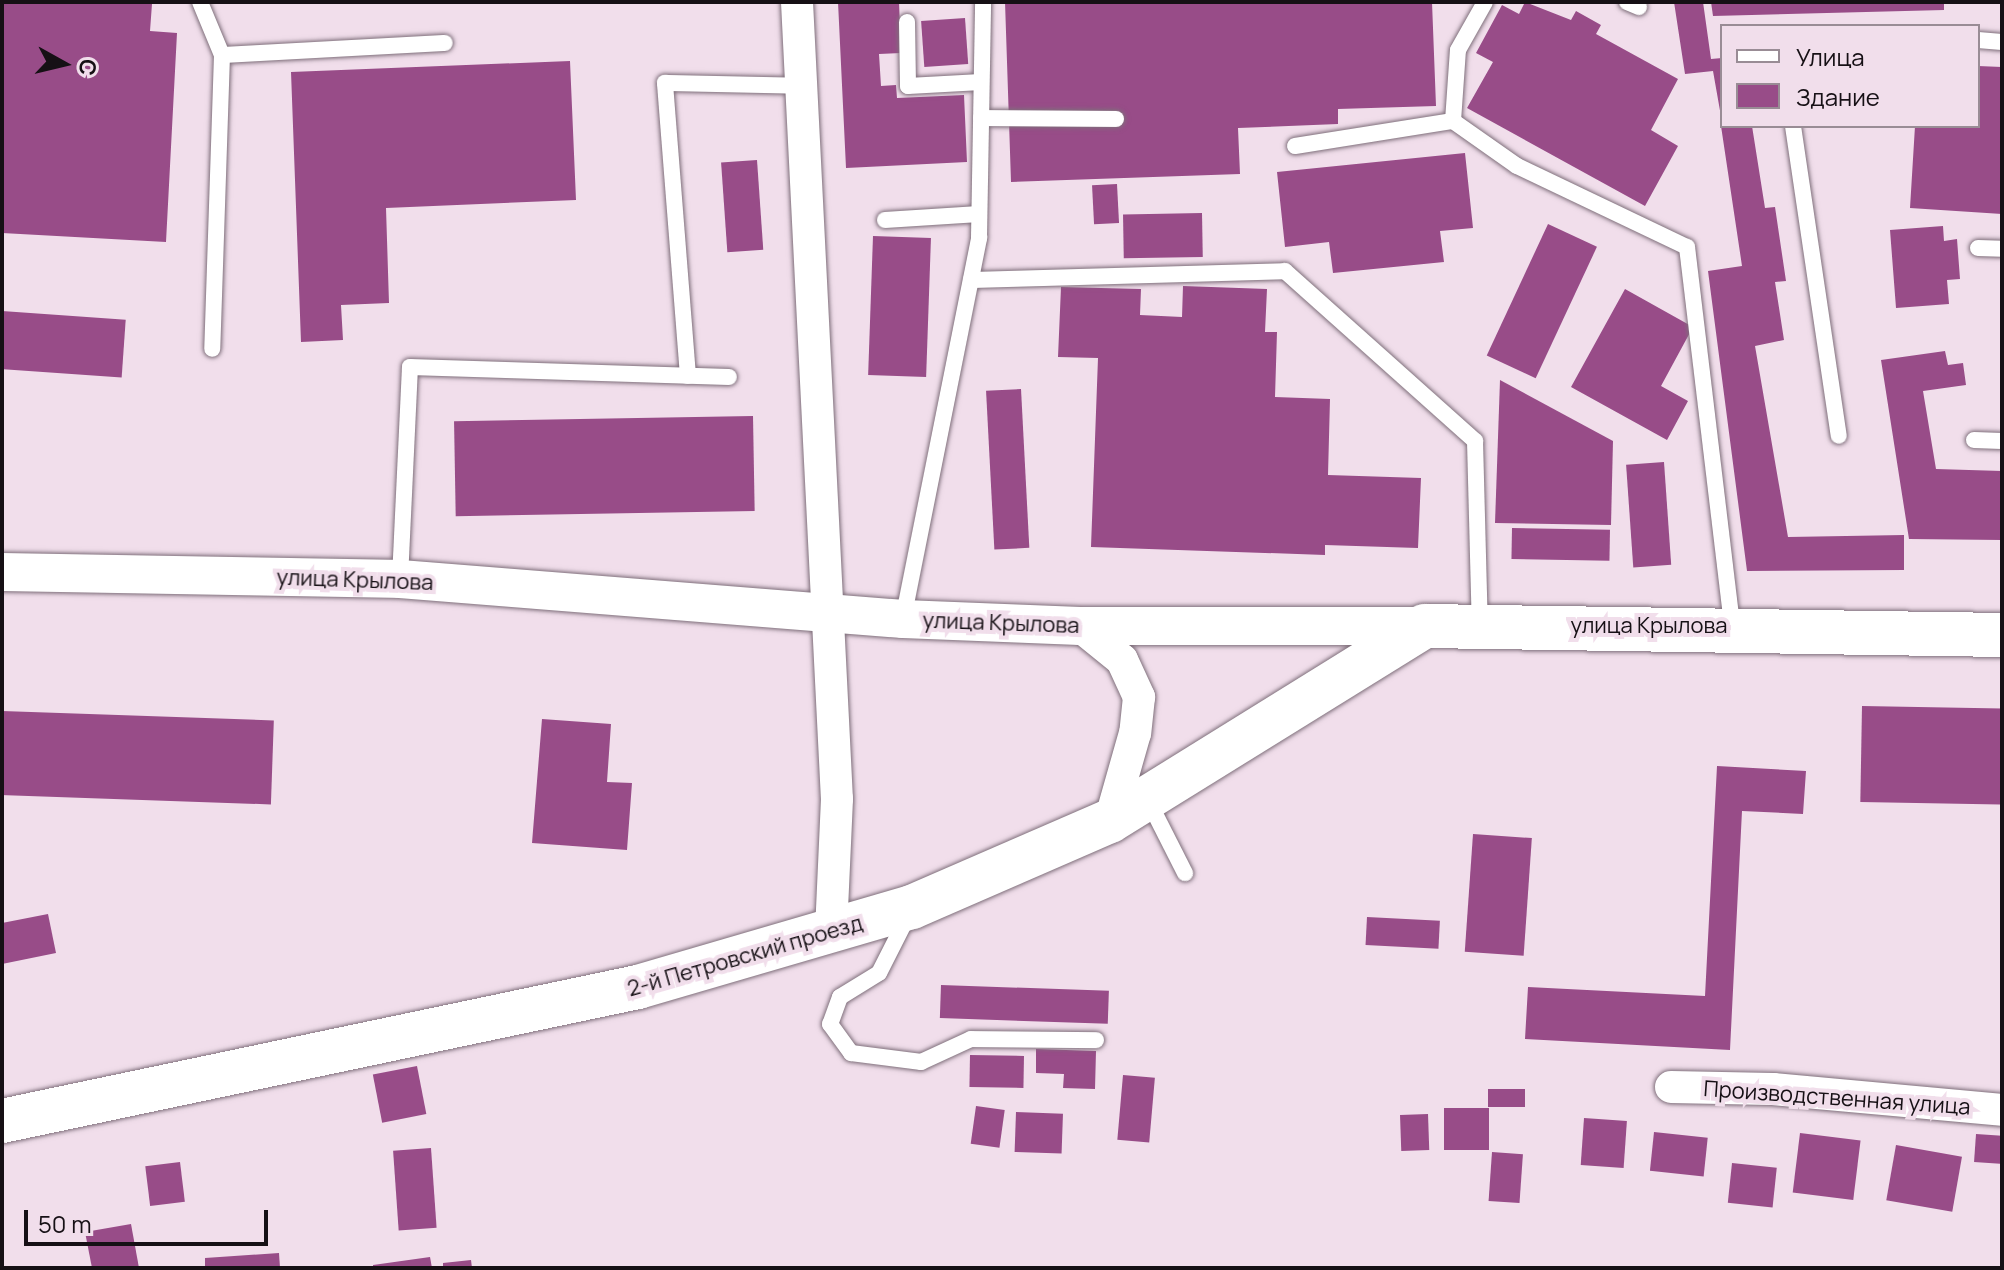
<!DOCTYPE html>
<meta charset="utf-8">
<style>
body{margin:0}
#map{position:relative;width:2004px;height:1270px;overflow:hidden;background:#f1deeb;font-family:Manrope,sans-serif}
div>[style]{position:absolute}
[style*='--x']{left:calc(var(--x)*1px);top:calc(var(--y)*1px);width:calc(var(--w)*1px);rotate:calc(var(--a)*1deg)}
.building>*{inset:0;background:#984c88;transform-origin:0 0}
.roads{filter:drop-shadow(0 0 2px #7f6f7b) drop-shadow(0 0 2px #7f6f7b)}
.service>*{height:16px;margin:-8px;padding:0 8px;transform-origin:8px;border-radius:8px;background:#fff}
.minor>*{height:32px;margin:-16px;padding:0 16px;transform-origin:16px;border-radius:16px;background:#fff}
.tertiary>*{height:38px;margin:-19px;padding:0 19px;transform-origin:19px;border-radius:19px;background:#fff}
.secondary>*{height:44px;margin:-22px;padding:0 22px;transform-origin:22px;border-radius:22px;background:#fff}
span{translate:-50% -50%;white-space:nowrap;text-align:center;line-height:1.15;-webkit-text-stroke:8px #f1deeb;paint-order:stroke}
.street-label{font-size:22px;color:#161015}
.frame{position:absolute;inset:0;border:4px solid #161015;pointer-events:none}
.legend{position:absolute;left:1720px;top:24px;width:260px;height:104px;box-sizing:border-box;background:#f1deeb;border:2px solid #998c95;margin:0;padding:10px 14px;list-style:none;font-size:24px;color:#161015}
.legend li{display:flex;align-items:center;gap:16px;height:40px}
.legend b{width:40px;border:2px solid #998c95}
.north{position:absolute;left:24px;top:24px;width:80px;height:80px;-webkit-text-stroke:6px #f1deeb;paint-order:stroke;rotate:98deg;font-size:22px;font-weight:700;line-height:32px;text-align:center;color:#161015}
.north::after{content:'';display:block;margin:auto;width:28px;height:36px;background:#161015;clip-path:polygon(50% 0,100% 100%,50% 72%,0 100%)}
.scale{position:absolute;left:24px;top:1210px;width:244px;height:36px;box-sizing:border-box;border:4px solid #161015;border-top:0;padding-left:10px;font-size:24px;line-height:28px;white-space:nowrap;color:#161015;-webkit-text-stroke:6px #f1deeb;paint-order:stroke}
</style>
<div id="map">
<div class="building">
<div style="clip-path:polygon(2px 2px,152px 4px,150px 31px,177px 33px,166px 242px,2px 233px)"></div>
<div style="clip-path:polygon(838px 2px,899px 2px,901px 53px,879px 54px,881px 86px,896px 85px,897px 98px,964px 95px,967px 162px,846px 168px)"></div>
<div style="clip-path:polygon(1005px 2px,1432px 2px,1436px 106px,1338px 109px,1338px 124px,1238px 128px,1240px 174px,1011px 182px)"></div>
<div style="clip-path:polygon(1525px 2px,1571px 20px,1576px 11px,1601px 25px,1596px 34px,1678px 79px,1651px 130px,1678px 146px,1645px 206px,1467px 108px,1493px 62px,1476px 53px,1502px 5px,1519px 14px)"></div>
<div style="clip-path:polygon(1674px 2px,1703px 2px,1711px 59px,1722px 58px,1722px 122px,1713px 71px,1685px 74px)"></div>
<div style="clip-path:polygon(1711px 2px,1944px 2px,1944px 10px,1713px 16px)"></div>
<div style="left:965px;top:18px;width:46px;height:44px;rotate:86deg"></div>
<div style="clip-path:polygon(570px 61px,576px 200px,386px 208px,389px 303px,341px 305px,343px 340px,301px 342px,291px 72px)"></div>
<div style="clip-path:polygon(1978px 66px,2002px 67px,2002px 214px,1910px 208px,1915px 126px,1978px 126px)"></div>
<div style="clip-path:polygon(1721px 126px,1752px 126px,1765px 208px,1775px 207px,1786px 281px,1775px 282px,1784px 340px,1755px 346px,1788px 537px,1904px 535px,1904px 570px,1747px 571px,1708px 271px,1742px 266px)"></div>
<div style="clip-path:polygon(1465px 153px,1473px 228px,1440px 231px,1444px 262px,1333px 273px,1329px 242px,1285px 247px,1277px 172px)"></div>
<div style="left:757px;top:160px;width:90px;height:36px;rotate:86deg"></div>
<div style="left:1117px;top:184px;width:39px;height:25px;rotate:87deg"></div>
<div style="left:1202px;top:213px;width:44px;height:79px;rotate:89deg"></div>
<div style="left:1548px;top:224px;width:54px;height:145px;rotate:25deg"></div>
<div style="clip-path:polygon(1943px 226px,1944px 241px,1957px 239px,1960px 279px,1947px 280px,1949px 304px,1896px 308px,1890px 230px)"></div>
<div style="left:873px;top:236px;width:58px;height:139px;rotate:2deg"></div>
<div style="clip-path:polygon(1183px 286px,1267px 289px,1265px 332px,1277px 332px,1275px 397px,1330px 399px,1328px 475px,1421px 478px,1418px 548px,1325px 545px,1325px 555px,1091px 547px,1098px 358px,1058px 357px,1061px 287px,1141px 289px,1140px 315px,1182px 317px)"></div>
<div style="clip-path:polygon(1625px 289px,1693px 327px,1661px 386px,1688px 401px,1667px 440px,1571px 387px)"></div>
<div style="left:2px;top:311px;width:124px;height:58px;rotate:4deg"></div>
<div style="clip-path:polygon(1945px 351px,1948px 365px,1963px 363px,1966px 385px,1923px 391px,1936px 469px,2002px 471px,2002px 540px,1909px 539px,1881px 360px)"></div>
<div style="clip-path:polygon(1500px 380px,1613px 441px,1611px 525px,1495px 523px)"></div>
<div style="left:1021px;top:389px;width:159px;height:35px;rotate:87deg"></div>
<div style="left:753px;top:416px;width:95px;height:299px;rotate:89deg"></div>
<div style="left:1664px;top:462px;width:103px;height:38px;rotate:86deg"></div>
<div style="left:1512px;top:528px;width:98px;height:31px;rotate:1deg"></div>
<div style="left:1862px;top:706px;width:140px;height:96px;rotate:1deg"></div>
<div style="left:2px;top:711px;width:272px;height:84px;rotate:2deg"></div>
<div style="clip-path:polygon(542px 719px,611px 724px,607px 782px,632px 783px,627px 850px,532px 843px)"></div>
<div style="clip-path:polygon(1717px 766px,1806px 771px,1803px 814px,1742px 811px,1730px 1050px,1525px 1039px,1528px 987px,1705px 996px)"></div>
<div style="left:1473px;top:834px;width:59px;height:118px;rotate:4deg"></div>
<div style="clip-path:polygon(48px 914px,56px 953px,2px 964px,2px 923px)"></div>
<div style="left:1367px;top:917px;width:73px;height:28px;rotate:3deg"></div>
<div style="left:941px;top:985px;width:168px;height:33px;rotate:2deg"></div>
<div style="clip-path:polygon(1036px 1049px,1096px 1051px,1095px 1089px,1063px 1088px,1064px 1074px,1036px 1073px)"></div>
<div style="left:970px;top:1055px;width:54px;height:32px;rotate:1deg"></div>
<div style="left:417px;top:1066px;width:49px;height:45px;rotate:79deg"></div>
<div style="left:1123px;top:1075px;width:32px;height:65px;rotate:5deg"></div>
<div style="left:1488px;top:1089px;width:37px;height:18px"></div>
<div style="left:976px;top:1106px;width:29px;height:38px;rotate:8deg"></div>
<div style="left:1444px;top:1108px;width:45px;height:42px"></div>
<div style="left:1016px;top:1112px;width:47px;height:40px;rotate:2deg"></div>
<div style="left:1428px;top:1114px;width:36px;height:28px;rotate:88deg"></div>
<div style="left:1584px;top:1118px;width:43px;height:47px;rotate:4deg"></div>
<div style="left:1654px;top:1132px;width:54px;height:39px;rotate:6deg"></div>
<div style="left:1800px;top:1133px;width:61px;height:60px;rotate:7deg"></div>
<div style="left:1976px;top:1134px;width:26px;height:28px;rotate:4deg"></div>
<div style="left:1896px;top:1145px;width:67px;height:56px;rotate:10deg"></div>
<div style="left:431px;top:1148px;width:80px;height:38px;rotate:86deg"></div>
<div style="left:1492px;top:1152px;width:31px;height:49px;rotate:4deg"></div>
<div style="left:180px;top:1162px;width:40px;height:35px;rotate:83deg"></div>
<div style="left:1732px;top:1163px;width:45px;height:40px;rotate:6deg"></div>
<div style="clip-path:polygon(131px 1224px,139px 1268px,92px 1268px,85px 1232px)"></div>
<div style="clip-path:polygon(279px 1253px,280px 1268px,205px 1268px,205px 1258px)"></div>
<div style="clip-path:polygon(430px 1257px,432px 1268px,373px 1268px,373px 1265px)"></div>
<div style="clip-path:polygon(471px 1260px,472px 1268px,443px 1268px,443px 1263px)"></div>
</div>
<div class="roads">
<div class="service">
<div style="--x:200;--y:2;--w:57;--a:67.5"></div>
<div style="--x:222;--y:55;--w:294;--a:91.9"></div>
<div style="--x:1627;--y:2;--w:13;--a:23"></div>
<div style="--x:907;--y:22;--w:64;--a:89.1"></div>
<div style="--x:908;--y:86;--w:73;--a:-3.1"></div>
<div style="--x:1978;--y:40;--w:24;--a:5"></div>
<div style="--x:222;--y:55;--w:223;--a:-3.1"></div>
<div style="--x:981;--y:118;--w:135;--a:0.4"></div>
<div style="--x:1453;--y:121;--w:71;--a:-86"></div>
<div style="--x:1458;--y:50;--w:55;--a:-60.6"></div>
<div style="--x:1793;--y:126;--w:313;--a:81.6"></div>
<div style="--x:1295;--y:146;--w:160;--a:-9"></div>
<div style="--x:1453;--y:121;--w:78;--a:35.1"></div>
<div style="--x:1517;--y:166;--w:188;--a:25.5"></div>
<div style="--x:1687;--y:247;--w:383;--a:83.2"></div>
<div style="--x:885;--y:220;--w:94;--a:-3.7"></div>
<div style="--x:1978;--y:248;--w:24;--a:2"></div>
<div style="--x:971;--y:280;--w:314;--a:-1.6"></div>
<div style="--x:1285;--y:271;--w:255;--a:41.8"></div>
<div style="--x:1475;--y:441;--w:185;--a:88.5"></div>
<div style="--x:688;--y:376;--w:294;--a:-94.5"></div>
<div style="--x:665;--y:83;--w:138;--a:1.2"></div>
<div style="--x:1974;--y:440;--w:28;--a:2"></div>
<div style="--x:400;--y:579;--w:212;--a:-87.3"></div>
<div style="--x:410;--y:367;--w:319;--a:1.8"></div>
<div style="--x:903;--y:619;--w:389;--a:-78.7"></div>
<div style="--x:979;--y:238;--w:236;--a:-89"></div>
<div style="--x:1148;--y:800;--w:82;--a:63.1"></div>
<div style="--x:910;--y:912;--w:68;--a:116.9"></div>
<div style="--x:879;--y:973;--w:46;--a:148.4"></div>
<div style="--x:840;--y:997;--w:29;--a:110"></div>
<div style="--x:830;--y:1024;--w:36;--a:54"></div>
<div style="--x:851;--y:1053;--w:71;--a:7.3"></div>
<div style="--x:921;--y:1062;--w:55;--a:-24.7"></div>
<div style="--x:971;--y:1039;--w:125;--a:0.5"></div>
</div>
<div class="minor">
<div style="--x:797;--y:2;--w:798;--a:87.13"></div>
<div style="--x:837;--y:799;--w:134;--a:92.6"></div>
<div style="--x:1080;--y:626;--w:54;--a:39"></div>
<div style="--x:1122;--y:660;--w:41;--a:65.3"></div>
<div style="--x:1139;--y:697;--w:36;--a:96"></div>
<div style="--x:1135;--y:733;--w:91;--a:105.9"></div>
<div style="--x:1671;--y:1087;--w:102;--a:1.1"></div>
<div style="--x:1773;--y:1089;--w:230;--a:5.2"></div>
</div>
<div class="tertiary">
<div style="--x:2;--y:572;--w:398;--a:1"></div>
<div style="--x:400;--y:579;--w:505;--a:4.55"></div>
<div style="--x:903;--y:619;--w:177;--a:2.3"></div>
<div style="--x:1080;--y:626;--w:345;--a:0"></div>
</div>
<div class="secondary">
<div style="--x:2;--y:1121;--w:650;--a:-11.9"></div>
<div style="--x:638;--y:987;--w:285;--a:-16.3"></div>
<div style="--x:912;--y:907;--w:216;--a:-23.5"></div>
<div style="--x:1110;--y:821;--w:370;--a:-31.8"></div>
<div style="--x:1425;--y:626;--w:577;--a:0.89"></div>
</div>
</div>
<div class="street-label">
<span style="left:355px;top:580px;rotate:2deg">улица Крылова</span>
<span style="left:1001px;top:623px;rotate:2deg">улица Крылова</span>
<span style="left:1649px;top:626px">улица Крылова</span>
<span style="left:745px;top:956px;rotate:-16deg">2-й Петровский проезд</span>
<span style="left:1837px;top:1098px;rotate:4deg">Производственная улица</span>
</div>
<div class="frame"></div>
<ul class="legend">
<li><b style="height:10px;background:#fff"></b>Улица</li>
<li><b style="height:22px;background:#984c88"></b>Здание</li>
</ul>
<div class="north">С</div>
<div class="scale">50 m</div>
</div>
